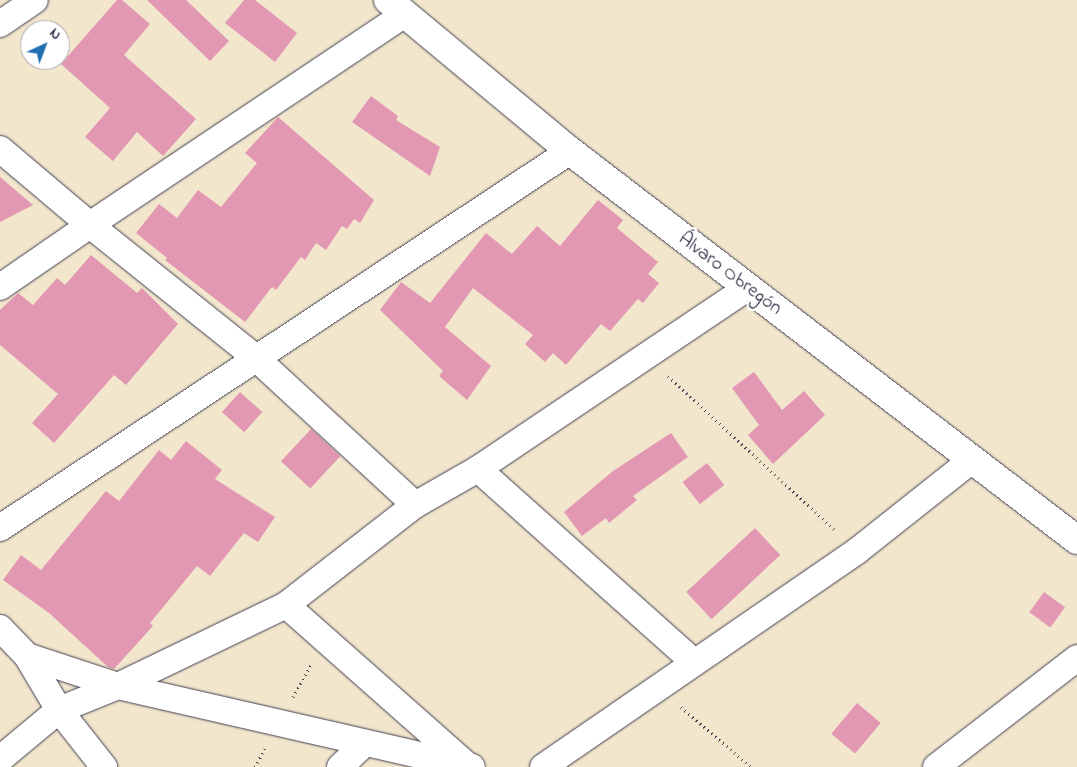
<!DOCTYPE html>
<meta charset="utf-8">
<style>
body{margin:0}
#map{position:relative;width:1077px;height:767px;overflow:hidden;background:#f2e6cd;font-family:"Indie Flower",sans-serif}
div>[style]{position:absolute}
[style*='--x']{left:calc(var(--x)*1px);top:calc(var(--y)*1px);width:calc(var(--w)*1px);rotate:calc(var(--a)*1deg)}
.building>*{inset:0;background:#e298b2;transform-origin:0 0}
.path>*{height:3px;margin-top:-1.5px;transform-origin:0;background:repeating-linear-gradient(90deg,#413f51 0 1px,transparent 0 5px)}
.roads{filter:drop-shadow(0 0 1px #413f51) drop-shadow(0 0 1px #413f51)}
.minor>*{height:26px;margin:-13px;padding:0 13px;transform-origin:13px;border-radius:13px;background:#fff}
.tertiary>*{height:28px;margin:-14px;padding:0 14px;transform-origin:14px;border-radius:14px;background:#fff}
span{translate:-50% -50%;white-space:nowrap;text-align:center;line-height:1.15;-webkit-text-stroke:5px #fff;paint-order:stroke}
.street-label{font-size:20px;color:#22223b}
.north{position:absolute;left:20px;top:20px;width:50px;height:50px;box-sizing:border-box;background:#fff;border:1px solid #a7a7b1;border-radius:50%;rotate:43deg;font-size:14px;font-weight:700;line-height:20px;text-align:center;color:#22223b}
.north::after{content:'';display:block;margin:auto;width:18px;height:22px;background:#1f6fb2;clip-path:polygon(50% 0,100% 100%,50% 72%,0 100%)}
</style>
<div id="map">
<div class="building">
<div style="clip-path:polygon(117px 0,122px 0,150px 24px,124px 55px,196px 119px,163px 156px,137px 132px,113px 161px,85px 137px,110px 108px,61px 64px)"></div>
<div style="clip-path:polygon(147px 0,186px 0,229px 41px,210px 61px)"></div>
<div style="clip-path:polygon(244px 0,255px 0,297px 33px,275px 62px,225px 23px)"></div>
<div style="clip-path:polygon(371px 96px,398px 116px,396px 120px,440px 147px,430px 176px,352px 122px)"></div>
<div style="clip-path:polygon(278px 117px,374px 200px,360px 223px,354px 219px,347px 229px,342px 226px,326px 250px,316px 243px,305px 260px,301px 257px,276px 290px,272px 287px,245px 322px,165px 260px,167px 258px,136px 233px,159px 204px,177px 218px,198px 190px,221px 207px,257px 163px,245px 153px)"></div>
<div style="clip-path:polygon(0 177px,33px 205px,0 222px)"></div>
<div style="clip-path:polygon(598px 200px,623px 220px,617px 228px,658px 262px,648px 274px,659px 283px,643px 303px,638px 299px,610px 331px,601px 324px,566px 365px,553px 353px,545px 362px,525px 344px,533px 335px,473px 288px,445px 327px,491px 366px,467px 400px,439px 376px,443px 371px,380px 310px,401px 282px,430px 303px,486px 233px,512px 254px,537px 226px,560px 246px)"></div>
<div style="clip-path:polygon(91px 255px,137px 293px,142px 288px,178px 324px,126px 385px,114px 375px,54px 443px,32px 423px,58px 394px,0 345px,0 310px,18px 293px,33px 305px,57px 278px,65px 285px)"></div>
<div style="clip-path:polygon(754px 372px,782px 410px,804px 391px,825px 415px,773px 464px,748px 435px,759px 425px,732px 388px)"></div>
<div style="left:240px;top:392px;width:30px;height:27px;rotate:42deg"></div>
<div style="left:311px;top:429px;width:40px;height:44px;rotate:43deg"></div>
<div style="clip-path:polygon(671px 433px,688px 457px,633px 496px,637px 500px,609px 523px,606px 518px,582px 536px,564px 512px,613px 471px)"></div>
<div style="clip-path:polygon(186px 441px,222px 470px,215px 479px,275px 517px,258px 542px,244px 533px,210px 576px,197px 566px,150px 623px,153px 626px,114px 669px,108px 667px,49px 613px,3px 580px,21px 555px,41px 570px,106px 491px,119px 501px,159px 450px,171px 460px)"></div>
<div style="left:707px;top:463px;width:28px;height:31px;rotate:52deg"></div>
<div style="left:755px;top:528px;width:37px;height:94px;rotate:47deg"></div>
<div style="left:1044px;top:592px;width:26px;height:25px;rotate:36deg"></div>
<div style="left:857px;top:703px;width:31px;height:40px;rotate:40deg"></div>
</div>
<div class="path">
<div style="--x:668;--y:376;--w:229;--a:42.7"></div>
<div style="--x:293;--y:697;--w:37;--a:-61"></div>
<div style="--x:681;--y:707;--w:92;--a:40.6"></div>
<div style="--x:255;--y:767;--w:21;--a:-62"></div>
</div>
<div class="roads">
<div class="minor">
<div style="--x:405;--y:14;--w:379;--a:146.2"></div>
<div style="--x:90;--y:225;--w:214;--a:38.7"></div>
<div style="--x:257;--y:359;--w:215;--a:42.7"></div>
<div style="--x:0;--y:24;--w:42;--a:-34.4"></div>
<div style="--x:0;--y:149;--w:118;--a:40.2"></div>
<div style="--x:90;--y:225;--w:109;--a:145.4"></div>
<div style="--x:478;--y:469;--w:290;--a:41.8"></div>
<div style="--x:0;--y:528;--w:683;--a:-33.48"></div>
<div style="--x:286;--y:605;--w:242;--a:41.5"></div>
<div style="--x:0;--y:628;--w:39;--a:46"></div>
<div style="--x:27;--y:656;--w:63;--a:59.3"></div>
<div style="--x:59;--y:710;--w:73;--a:51.7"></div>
<div style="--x:27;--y:656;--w:96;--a:18.2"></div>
<div style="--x:118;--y:686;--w:363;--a:12.9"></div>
<div style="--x:0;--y:759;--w:77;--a:-39.7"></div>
<div style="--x:59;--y:710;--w:64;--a:-22.1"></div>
<div style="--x:118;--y:686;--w:187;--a:-25.7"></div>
<div style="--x:286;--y:605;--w:163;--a:-37.8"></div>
<div style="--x:415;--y:505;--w:73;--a:-29.7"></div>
<div style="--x:478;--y:469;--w:324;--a:-33.9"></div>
<div style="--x:340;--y:767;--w:33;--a:-44"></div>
<div style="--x:543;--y:767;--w:381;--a:-34.5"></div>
<div style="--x:857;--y:551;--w:148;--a:-38.4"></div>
<div style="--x:936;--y:767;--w:178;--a:-37.7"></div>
</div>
<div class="tertiary">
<div style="--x:388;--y:0;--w:236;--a:39.7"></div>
<div style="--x:570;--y:151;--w:639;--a:37.5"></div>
</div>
</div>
<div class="street-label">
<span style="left:730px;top:274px;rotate:37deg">Álvaro Obregón</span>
</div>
<div class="north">N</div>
</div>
